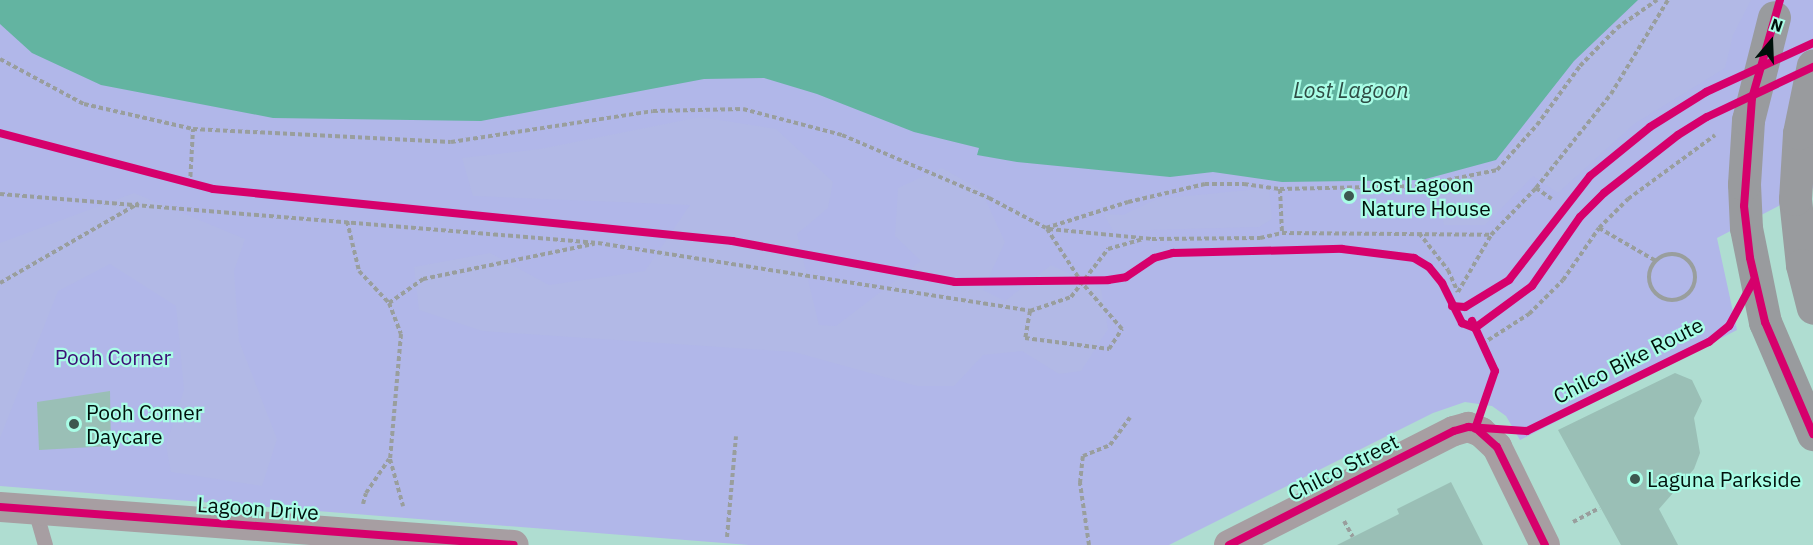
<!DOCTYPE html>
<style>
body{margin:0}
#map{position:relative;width:1813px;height:545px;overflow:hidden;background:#afddd1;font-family:"IBM Plex Sans",sans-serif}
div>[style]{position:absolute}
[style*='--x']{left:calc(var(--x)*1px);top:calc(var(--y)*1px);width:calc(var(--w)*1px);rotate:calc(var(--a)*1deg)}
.green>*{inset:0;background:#b1b7e9}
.forest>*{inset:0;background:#b2b9e6}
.water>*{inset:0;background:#63b4a1}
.building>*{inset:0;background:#9abfb6}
.path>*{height:4px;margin-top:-2px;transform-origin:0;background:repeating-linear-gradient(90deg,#999e9d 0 4.5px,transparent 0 7.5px)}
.path>.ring{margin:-2px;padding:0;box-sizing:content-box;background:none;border:4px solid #999e9d;border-radius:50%}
.service>*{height:15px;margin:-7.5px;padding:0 7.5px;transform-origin:7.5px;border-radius:7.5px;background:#a79ea2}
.minor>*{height:30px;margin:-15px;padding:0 15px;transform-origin:15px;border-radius:15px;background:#a79ea2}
.trunk>*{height:33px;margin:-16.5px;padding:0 16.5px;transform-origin:16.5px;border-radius:16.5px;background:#999b9e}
.trunk-bridge>*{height:33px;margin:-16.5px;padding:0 16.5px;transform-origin:16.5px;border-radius:16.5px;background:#999b9e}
.cycleway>*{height:8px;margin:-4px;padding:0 4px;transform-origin:4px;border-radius:4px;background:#d6006c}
.dots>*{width:16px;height:16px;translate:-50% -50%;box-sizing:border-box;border:3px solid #a9fde6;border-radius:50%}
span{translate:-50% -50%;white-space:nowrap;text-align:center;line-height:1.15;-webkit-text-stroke:4.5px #a9fde6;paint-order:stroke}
.poi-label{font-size:21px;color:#00110b}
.left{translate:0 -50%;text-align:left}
.park-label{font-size:21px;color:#3b0f75}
.street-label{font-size:21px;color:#00110b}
.water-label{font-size:22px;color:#2f4d45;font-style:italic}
.north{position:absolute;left:1741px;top:12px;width:60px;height:60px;-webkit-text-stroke:4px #a9fde6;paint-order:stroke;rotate:19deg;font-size:16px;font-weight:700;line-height:24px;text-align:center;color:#00110b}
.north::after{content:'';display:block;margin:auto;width:21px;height:27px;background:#00110b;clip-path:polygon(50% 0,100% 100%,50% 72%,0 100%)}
</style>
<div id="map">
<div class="green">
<div style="clip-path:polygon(0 0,1813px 0,1813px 188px,1717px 238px,1737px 330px,1520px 440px,1506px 416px,1492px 406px,1465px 402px,1433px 413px,1169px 545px,749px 545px,0 486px)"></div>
</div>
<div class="forest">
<div style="clip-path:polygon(1638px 0,1751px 0,1733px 35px,1725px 68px,1634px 124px,1558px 193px,1533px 176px,1485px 225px,1444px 225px,1436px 192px,1499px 162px)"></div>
<div style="clip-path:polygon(700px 117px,776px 129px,833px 182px,828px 208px,797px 234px,819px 325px,836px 326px,921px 261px,895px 236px,898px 188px,942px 168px,981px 190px,1005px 242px,983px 290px,1005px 301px,1051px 265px,1101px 289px,1108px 329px,1081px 371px,1059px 374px,1022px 351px,983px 355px,954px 386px,917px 386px,794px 352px,482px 331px,419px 310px,414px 267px,490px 253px,549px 285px,645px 271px,690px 205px,473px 196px,462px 158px,540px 149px)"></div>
<div style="clip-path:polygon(1269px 188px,1272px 219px,1259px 227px,1113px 231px,1104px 214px,1123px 215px,1157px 199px)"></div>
<div style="clip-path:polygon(134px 193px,245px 239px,234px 271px,239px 341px,277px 439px,262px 486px,171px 472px,166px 445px,184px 390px,176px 306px,110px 264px,58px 291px,0 438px,0 243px)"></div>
</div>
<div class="water">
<div style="clip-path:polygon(0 0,1638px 0,1574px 61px,1496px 160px,1422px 180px,1282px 182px,1213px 172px,1170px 177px,1017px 162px,977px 155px,979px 148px,914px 132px,817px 94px,764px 78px,704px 79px,481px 121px,273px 118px,101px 85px,32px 53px,0 24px)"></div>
</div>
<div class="building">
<div style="clip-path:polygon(1675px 373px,1692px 380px,1702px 401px,1694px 418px,1700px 453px,1694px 469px,1659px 509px,1678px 545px,1621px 545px,1558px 430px)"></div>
<div style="clip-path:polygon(110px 391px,111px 446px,39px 450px,37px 402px)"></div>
<div style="clip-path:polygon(1451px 482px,1483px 545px,1337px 545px,1399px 514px,1397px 509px)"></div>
</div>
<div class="path">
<div style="--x:0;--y:59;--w:95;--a:28.2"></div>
<div style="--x:84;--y:104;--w:112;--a:12.9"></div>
<div style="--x:193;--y:129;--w:258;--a:2.9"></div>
<div style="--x:451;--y:142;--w:204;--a:-8.7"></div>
<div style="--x:653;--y:111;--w:90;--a:-1.3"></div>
<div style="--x:743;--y:109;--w:102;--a:14.7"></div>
<div style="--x:842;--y:135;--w:160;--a:23.2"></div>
<div style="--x:989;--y:198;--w:64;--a:27.8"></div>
<div style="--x:1046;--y:228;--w:86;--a:-17.6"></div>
<div style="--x:1128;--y:202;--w:79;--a:-13.2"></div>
<div style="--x:1205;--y:184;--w:39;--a:0"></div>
<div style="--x:1244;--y:184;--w:36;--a:8"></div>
<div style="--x:1280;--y:189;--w:138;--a:-1.2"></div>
<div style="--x:1418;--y:186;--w:81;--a:-11.4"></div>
<div style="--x:1497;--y:170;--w:60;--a:-48.4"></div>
<div style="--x:1537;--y:125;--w:73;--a:-53.9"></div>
<div style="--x:1580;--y:66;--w:53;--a:-45.8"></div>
<div style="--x:1617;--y:28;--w:49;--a:-35"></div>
<div style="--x:190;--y:184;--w:55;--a:-86.9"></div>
<div style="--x:1536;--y:188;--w:19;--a:35"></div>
<div style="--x:1280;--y:189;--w:44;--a:87.4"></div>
<div style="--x:0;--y:194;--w:600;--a:4.68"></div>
<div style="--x:598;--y:243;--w:437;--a:8.9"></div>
<div style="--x:1030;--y:311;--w:43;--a:-18.9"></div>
<div style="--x:1071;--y:297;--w:61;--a:-52.4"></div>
<div style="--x:1108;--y:249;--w:36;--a:-16"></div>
<div style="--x:347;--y:221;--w:51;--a:76.5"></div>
<div style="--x:359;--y:271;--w:44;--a:46.8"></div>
<div style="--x:389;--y:303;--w:33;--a:69"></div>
<div style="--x:401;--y:334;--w:125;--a:95"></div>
<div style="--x:390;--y:459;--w:49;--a:74.5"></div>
<div style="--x:1599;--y:228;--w:66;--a:30.1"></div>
<div style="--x:1049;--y:229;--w:103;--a:5.5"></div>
<div style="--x:1152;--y:239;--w:108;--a:-0.5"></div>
<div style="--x:1260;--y:238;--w:23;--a:-13"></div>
<div style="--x:1282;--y:233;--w:209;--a:0.5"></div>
<div style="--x:1419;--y:233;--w:47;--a:51.9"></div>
<div style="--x:1448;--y:270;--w:24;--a:66"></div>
<div class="ring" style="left:1649px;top:254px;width:42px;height:42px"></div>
<div style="--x:0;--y:283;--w:160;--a:-29.9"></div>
<div style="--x:1458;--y:292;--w:66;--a:-59.9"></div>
<div style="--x:1491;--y:235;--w:65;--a:-46.2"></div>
<div style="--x:1536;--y:188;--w:120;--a:-51.4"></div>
<div style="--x:1611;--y:94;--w:110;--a:-58.8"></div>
<div style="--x:389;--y:303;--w:42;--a:-35.2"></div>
<div style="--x:423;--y:279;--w:175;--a:-11.6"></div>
<div style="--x:1030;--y:311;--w:27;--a:100"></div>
<div style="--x:1025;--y:338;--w:85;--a:7.5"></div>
<div style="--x:1109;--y:349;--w:24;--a:-57"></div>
<div style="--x:1122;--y:329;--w:61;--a:-131"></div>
<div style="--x:1082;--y:283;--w:64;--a:-122.9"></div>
<div style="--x:1484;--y:399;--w:30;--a:-69"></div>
<div style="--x:1495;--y:371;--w:30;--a:-116"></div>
<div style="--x:1482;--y:344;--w:56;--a:-32.6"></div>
<div style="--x:1529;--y:314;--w:48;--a:-45"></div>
<div style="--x:1563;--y:280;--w:63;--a:-55.3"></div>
<div style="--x:1599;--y:228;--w:41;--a:-45"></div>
<div style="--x:1628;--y:199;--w:108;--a:-36.3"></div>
<div style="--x:363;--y:504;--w:11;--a:-75"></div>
<div style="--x:366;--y:493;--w:41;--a:-55.9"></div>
<div style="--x:1344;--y:521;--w:18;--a:61"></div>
<div style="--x:1573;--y:522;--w:30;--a:-28"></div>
<div style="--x:727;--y:537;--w:101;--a:-84.9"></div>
<div style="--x:1089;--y:545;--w:63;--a:-98.3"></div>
<div style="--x:1080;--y:483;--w:27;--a:-84"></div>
<div style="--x:1083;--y:456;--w:29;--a:-22"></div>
<div style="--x:1110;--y:445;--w:34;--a:-54"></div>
</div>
<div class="service">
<div style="--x:35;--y:510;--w:36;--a:74"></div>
</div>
<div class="minor">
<div style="--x:0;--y:507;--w:515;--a:4.23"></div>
<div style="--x:1229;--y:545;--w:252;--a:-26.9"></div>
<div style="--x:1454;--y:431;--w:15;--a:-16"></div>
<div style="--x:1468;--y:427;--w:14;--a:21"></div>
<div style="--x:1481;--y:432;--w:22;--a:43"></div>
<div style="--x:1497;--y:447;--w:109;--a:63.9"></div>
</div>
<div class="trunk">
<div style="--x:1795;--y:199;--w:66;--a:83.9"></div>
<div style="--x:1802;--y:265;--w:44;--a:75.7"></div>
<div style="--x:1746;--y:228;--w:96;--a:78.6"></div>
<div style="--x:1765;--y:322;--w:122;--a:66.8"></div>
</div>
<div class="trunk-bridge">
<div style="--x:1795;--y:199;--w:66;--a:-86.5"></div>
<div style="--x:1799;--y:133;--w:69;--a:-78.4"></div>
<div style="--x:1746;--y:228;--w:44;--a:-92.6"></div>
<div style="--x:1744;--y:184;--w:64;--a:-86.4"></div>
<div style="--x:1748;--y:120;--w:106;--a:-75.8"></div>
</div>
<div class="cycleway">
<div style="--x:1780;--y:0;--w:102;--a:105.9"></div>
<div style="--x:1752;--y:98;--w:108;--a:94.2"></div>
<div style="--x:1744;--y:206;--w:52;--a:83.4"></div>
<div style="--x:1750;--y:258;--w:66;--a:76.8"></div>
<div style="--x:1765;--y:322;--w:122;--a:66.8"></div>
<div style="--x:0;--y:133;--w:220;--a:14.7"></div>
<div style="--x:213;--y:189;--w:522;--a:5.72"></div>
<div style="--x:732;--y:241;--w:227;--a:10.4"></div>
<div style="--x:955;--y:282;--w:153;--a:-0.7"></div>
<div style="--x:1108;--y:280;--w:18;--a:-9"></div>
<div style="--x:1126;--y:277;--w:34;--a:-34"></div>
<div style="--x:1154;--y:258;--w:20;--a:-15"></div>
<div style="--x:1173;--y:253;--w:169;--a:-1.4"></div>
<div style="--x:1342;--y:249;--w:73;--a:7.1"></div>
<div style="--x:1414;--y:258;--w:17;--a:31"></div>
<div style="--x:1429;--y:267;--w:21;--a:51"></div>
<div style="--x:1442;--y:283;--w:45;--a:63.4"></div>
<div style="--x:1462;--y:323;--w:14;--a:21"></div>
<div style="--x:1475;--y:328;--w:71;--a:-36.4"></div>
<div style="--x:1532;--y:286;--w:84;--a:-55.2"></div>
<div style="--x:1580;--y:217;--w:34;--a:-45"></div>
<div style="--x:1604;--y:193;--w:94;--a:-38.1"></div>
<div style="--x:1678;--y:135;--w:34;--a:-32"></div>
<div style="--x:1707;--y:117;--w:117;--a:-25.3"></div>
<div style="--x:1452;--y:306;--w:13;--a:4"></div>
<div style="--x:1465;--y:307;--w:52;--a:-31.5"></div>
<div style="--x:1509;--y:280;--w:132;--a:-52.1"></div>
<div style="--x:1590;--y:176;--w:77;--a:-39.2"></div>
<div style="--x:1650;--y:127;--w:66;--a:-32"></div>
<div style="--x:1706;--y:92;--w:118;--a:-24.6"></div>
<div style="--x:1472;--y:321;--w:55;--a:65.3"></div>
<div style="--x:1495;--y:371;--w:61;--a:109"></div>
<div style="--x:1478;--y:430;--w:25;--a:42"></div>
<div style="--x:1497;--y:447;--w:109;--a:63.9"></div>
<div style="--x:0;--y:507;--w:515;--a:4.23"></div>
<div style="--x:1229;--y:545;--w:252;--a:-26.9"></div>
<div style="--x:1454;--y:431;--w:15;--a:-16"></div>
<div style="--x:1468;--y:427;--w:59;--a:3.9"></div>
<div style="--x:1527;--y:431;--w:203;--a:-26.1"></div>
<div style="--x:1709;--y:342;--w:26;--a:-39"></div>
<div style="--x:1729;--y:326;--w:52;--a:-61.5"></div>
</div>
<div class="dots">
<div style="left:1349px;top:196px;background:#3d5850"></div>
<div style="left:74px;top:424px;background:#3d5850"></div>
<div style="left:1635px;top:479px;background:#3d5850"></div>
</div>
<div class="poi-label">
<span class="left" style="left:1361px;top:196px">Lost Lagoon<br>Nature House</span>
<span class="left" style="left:86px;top:424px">Pooh Corner<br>Daycare</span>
<span class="left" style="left:1647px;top:479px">Laguna Parkside</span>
</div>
<div class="park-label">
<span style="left:113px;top:357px">Pooh Corner</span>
</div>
<div class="street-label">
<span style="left:1628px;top:360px;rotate:-27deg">Chilco Bike Route</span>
<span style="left:1343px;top:467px;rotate:-27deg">Chilco Street</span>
<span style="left:258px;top:508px;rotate:4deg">Lagoon Drive</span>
</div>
<div class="water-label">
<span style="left:1351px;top:90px">Lost Lagoon</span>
</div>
<div class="north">N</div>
</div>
